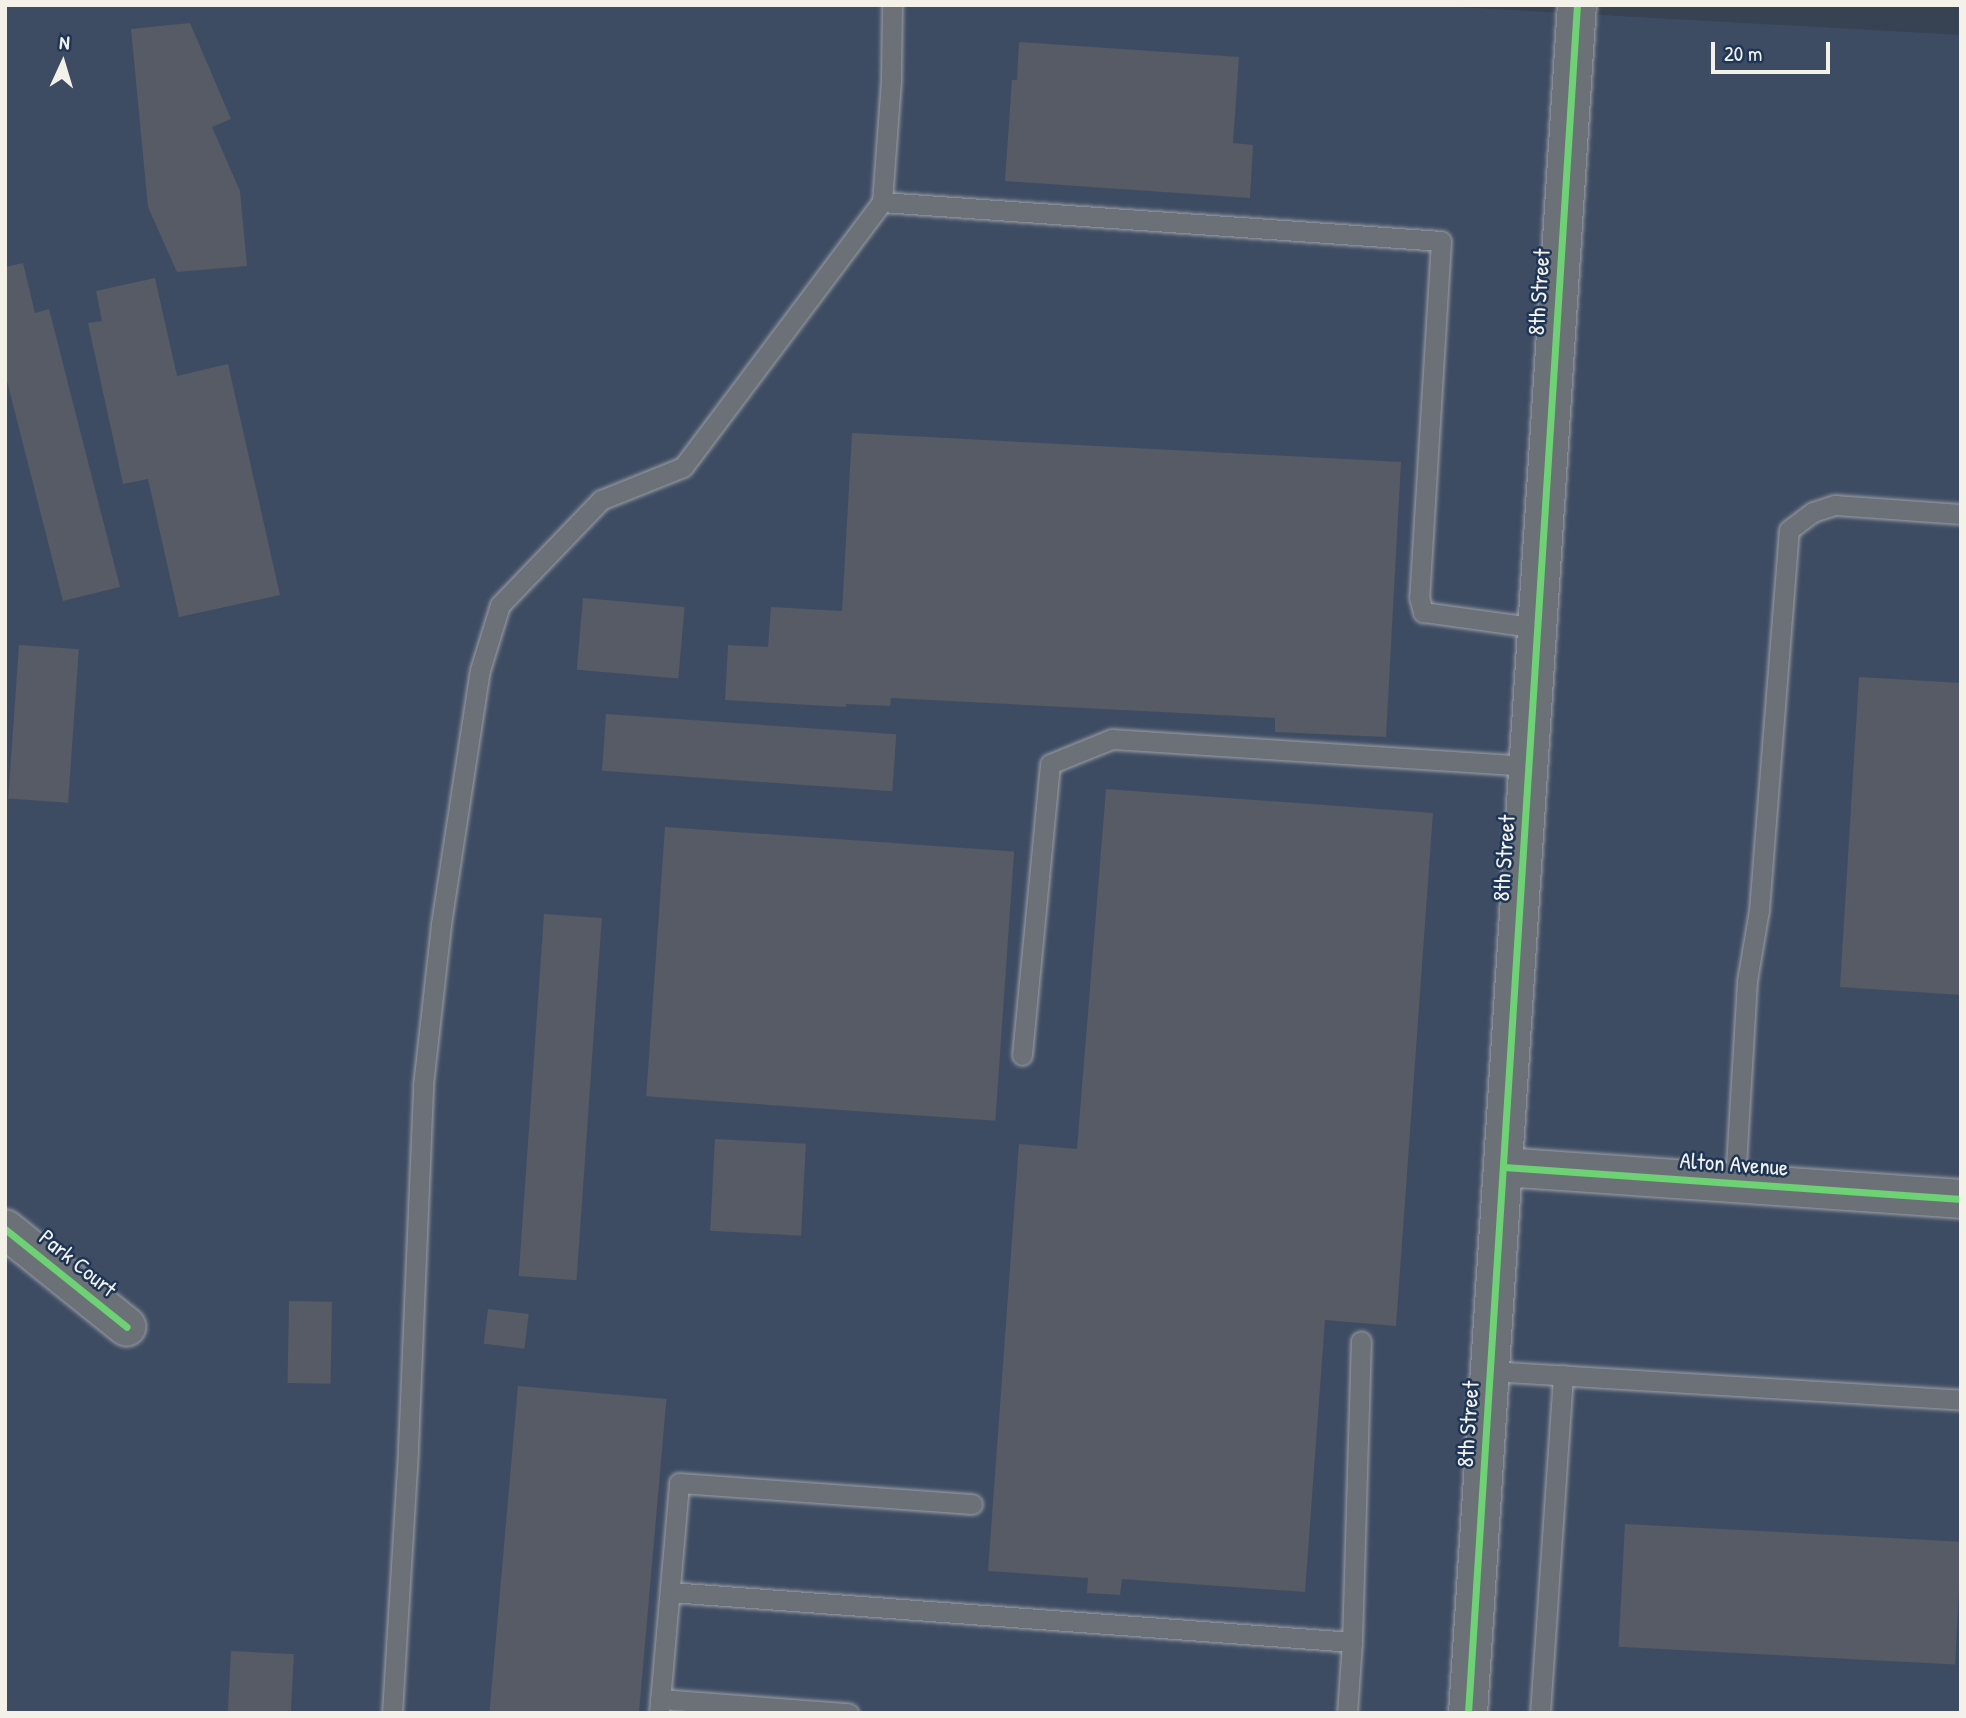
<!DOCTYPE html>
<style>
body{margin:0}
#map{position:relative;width:1966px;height:1718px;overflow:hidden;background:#374253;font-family:"Patrick Hand",sans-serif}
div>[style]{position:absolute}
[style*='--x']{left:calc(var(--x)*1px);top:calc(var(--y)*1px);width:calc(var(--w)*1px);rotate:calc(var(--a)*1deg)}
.built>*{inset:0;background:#3e4c63}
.building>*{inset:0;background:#565b65;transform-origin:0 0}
.roads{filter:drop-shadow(0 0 2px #9da1a7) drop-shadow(0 0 2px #9da1a7)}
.service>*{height:19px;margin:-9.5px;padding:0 9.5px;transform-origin:9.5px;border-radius:9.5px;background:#6c7177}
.minor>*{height:38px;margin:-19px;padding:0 19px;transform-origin:19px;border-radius:19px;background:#6c7177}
.cycleway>*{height:7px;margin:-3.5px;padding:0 3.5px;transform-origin:3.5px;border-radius:3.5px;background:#6cd273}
span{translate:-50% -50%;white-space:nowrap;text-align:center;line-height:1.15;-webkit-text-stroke:5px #1d3557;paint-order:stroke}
.street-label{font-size:23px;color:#f4f1e8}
.frame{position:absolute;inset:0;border:7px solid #f4f1e8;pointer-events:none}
.north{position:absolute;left:28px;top:28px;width:70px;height:70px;-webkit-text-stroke:5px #1d3557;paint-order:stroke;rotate:4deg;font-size:19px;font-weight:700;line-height:28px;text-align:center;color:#f4f1e8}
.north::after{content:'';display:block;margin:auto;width:24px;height:32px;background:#f4f1e8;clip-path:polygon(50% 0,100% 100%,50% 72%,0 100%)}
.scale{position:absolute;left:1711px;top:42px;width:119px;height:32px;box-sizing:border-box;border:4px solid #f4f1e8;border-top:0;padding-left:9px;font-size:21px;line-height:24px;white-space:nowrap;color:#f4f1e8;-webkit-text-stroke:5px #1d3557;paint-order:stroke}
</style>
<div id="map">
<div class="built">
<div style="clip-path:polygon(5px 5px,1422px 5px,1961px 35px,1961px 1713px,5px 1713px)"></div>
</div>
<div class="building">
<div style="clip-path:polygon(190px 23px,231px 119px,212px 127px,240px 191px,247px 266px,177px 272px,148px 207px,131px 29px)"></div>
<div style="clip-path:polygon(1019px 42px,1239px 57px,1233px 143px,1253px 145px,1250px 198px,1005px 181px,1012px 80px,1017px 80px)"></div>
<div style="clip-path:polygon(23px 263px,35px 313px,49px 309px,120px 587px,63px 601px,5px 373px,5px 267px)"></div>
<div style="clip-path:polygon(155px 278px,177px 376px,228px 364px,280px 595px,179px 617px,148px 479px,123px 484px,88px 323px,102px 321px,96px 291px)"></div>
<div style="clip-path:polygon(852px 433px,1401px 462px,1386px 737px,1275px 732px,1275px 718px,891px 698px,890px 706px,846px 704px,846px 707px,725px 700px,728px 645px,768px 647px,771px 607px,842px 611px)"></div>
<div style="left:583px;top:598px;width:102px;height:72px;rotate:5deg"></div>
<div style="left:19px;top:645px;width:60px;height:154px;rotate:4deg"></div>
<div style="clip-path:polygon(1859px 677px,1961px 683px,1961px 995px,1840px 987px)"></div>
<div style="left:606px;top:714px;width:291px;height:57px;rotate:4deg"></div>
<div style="clip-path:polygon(1106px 789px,1433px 813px,1396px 1326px,1325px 1320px,1305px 1592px,1122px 1579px,1120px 1595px,1087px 1593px,1088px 1578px,988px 1571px,1019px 1144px,1077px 1149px)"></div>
<div style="left:665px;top:827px;width:350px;height:270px;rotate:4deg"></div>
<div style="left:544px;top:914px;width:58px;height:363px;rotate:4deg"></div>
<div style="left:715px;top:1139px;width:91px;height:92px;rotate:3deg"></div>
<div style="left:289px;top:1301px;width:43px;height:82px;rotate:1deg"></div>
<div style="left:488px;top:1309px;width:41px;height:35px;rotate:7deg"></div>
<div style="left:518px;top:1386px;width:149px;height:328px;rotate:5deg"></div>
<div style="left:1625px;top:1524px;width:337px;height:123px;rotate:3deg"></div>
<div style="left:231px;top:1651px;width:63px;height:62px;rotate:3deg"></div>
</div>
<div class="roads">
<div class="service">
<div style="--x:892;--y:5;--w:75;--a:90.8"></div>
<div style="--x:891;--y:80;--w:122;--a:94.2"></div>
<div style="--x:882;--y:202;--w:560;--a:3.99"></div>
<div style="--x:1441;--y:241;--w:357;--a:93.5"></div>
<div style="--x:1419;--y:597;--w:16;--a:75"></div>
<div style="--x:1423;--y:612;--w:116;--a:7.9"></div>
<div style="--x:1022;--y:1055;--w:292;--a:-84.5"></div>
<div style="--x:1050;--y:764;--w:67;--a:-22"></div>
<div style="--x:1112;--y:739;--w:418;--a:3.7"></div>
<div style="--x:1735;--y:1183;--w:202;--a:-86.6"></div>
<div style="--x:1747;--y:981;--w:72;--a:-80.4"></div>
<div style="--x:1759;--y:910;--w:381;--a:-85.5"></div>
<div style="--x:1789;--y:530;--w:30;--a:-37"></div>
<div style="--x:1813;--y:512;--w:23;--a:-18"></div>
<div style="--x:1835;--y:505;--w:126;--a:4.1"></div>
<div style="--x:1491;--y:1371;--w:471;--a:3.5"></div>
<div style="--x:670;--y:1592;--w:684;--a:4.19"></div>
<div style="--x:1352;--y:1642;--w:71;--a:94"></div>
<div style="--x:1352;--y:1642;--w:301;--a:-88.3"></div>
<div style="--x:660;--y:1699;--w:189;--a:4.3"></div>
<div style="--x:392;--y:1713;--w:265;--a:-86.5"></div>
<div style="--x:408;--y:1448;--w:363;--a:-87.6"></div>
<div style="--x:423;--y:1085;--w:162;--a:-83.6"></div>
<div style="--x:441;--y:924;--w:257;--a:-81.3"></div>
<div style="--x:480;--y:670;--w:68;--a:-72.9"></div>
<div style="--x:500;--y:605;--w:146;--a:-46.1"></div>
<div style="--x:601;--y:500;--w:88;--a:-21.9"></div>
<div style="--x:683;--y:467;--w:331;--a:-53.1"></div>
<div style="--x:659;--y:1713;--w:231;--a:-85"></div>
<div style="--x:679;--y:1483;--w:294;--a:4.1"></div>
<div style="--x:1540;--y:1713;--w:339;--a:-86.1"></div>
</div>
<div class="minor">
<div style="--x:1504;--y:1167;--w:458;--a:4"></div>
<div style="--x:5;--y:1229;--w:156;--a:38.8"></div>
<div style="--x:1468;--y:1713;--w:1711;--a:-86.35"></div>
</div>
</div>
<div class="cycleway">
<div style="--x:1504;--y:1167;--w:458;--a:4"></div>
<div style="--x:5;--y:1229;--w:156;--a:38.8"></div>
<div style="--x:1468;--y:1713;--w:1711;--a:-86.35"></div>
</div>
<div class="street-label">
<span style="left:1539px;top:292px;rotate:-86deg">8th Street</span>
<span style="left:1504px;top:858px;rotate:-86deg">8th Street</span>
<span style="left:1734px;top:1164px;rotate:4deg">Alton Avenue</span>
<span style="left:78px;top:1263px;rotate:39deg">Park Court</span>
<span style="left:1468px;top:1424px;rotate:-86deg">8th Street</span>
</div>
<div class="frame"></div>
<div class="north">N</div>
<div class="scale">20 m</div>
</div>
